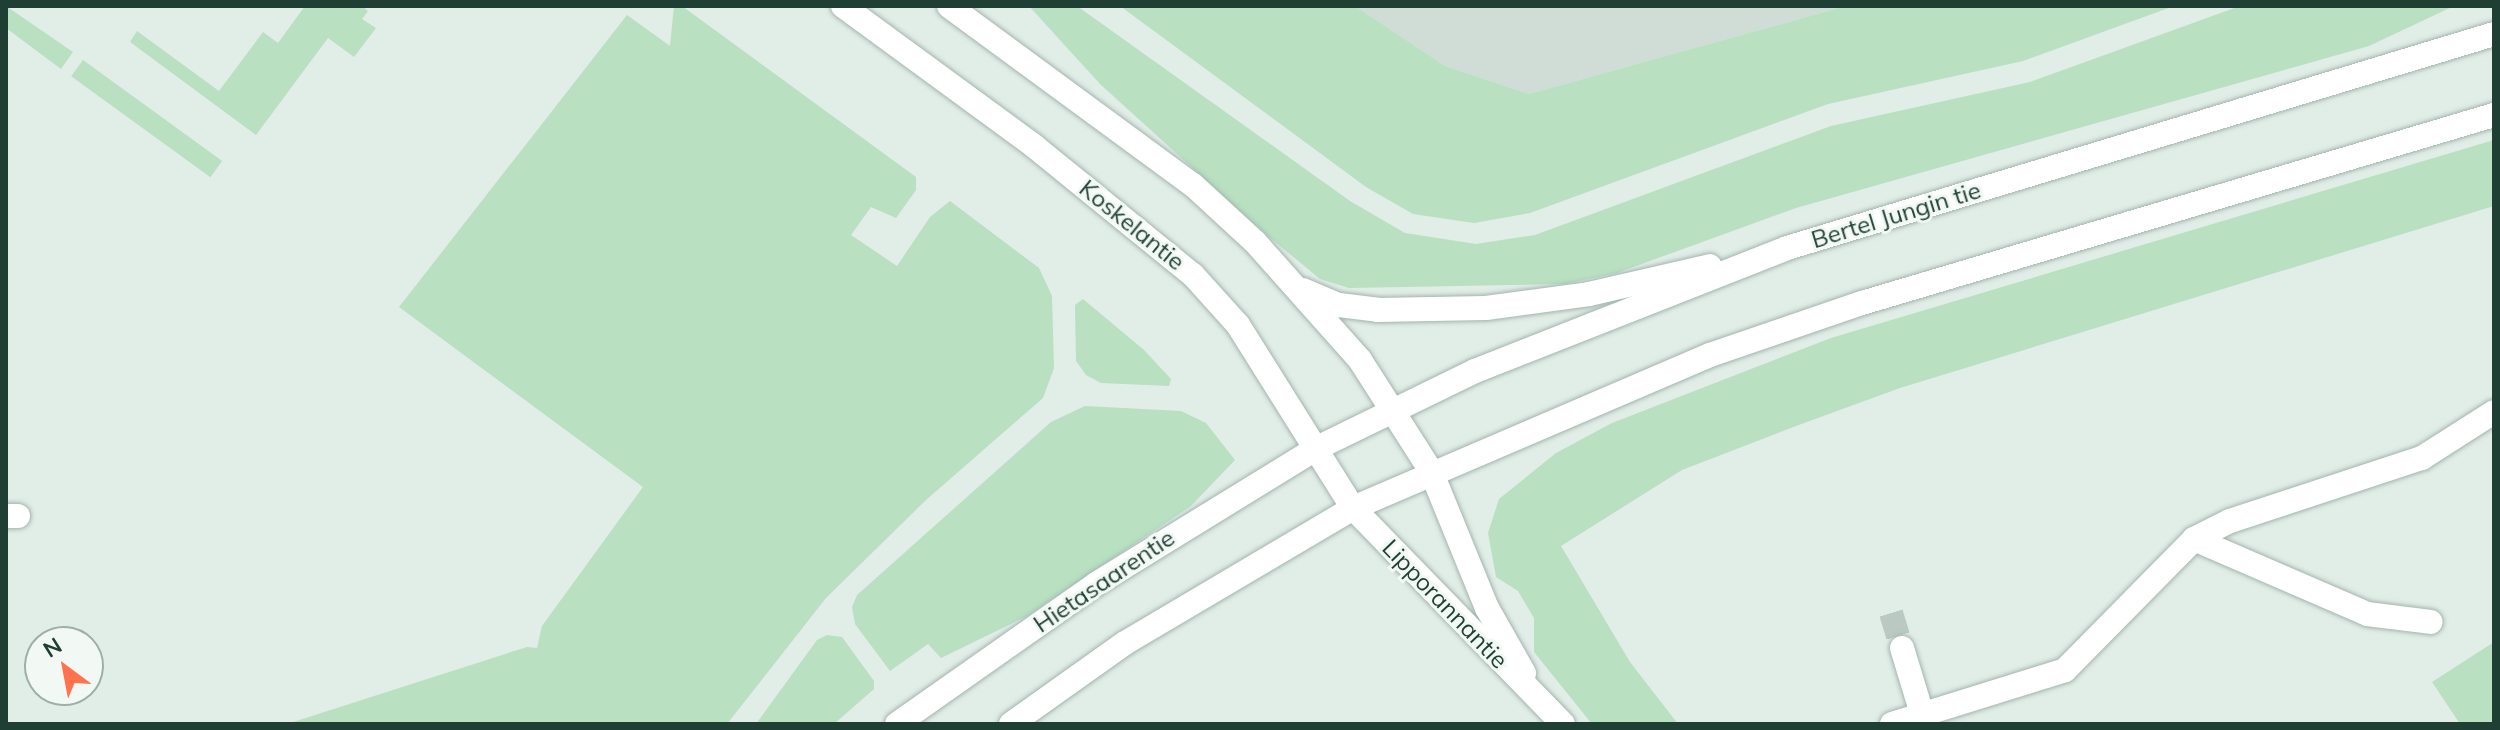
<!DOCTYPE html>
<style>
body{margin:0}
#map{position:relative;width:2500px;height:730px;overflow:hidden;background:#e1ede7;font-family:Mulish,sans-serif}
div>[style]{position:absolute}
[style*='--x']{left:calc(var(--x)*1px);top:calc(var(--y)*1px);width:calc(var(--w)*1px);rotate:calc(var(--a)*1deg)}
.built>*{inset:0;background:#cfddd6}
.green>*{inset:0;background:#b8e0c1;transform-origin:0 0}
.minor-tunnel>*{height:24px;margin-top:-12px;transform-origin:0;background:repeating-linear-gradient(90deg,#bacac3 0 24px,transparent 0 36px)}
.roads{filter:drop-shadow(0 0 2px #a3b5ae) drop-shadow(0 0 2px #a3b5ae)}
.service>*{height:24px;margin:-12px;padding:0 12px;transform-origin:12px;border-radius:12px;background:#fff}
.minor>*{height:24px;margin:-12px;padding:0 12px;transform-origin:12px;border-radius:12px;background:#fff}
.tertiary>*{height:24px;margin:-12px;padding:0 12px;transform-origin:12px;border-radius:12px;background:#fff}
.secondary>*{height:24px;margin:-12px;padding:0 12px;transform-origin:12px;border-radius:12px;background:#fff}
span{translate:-50% -50%;white-space:nowrap;text-align:center;line-height:1.15;-webkit-text-stroke:6px #f2f9f5;paint-order:stroke}
.street-label{font-size:24px;color:#1f3f35}
.frame{position:absolute;inset:0;border:8px solid #1f3f35;pointer-events:none}
.north{position:absolute;left:24px;top:626px;width:80px;height:80px;box-sizing:border-box;background:#f2f9f5;border:2px solid #9eafa8;border-radius:50%;rotate:328deg;font-size:22px;font-weight:700;line-height:32px;text-align:center;color:#1f3f35}
.north::after{content:'';display:block;margin:auto;width:28px;height:36px;background:#fe724e;clip-path:polygon(50% 0,100% 100%,50% 72%,0 100%)}
</style>
<div id="map">
<div class="built">
<div style="clip-path:polygon(1355px 6px,1846px 6px,1529px 94px,1445px 66px)"></div>
</div>
<div class="green">
<div style="clip-path:polygon(6px 6px,73px 52px,61px 69px,6px 28px)"></div>
<div style="clip-path:polygon(305px 6px,362px 6px,368px 11px,362px 19px,376px 28px,354px 57px,328px 38px,256px 135px,130px 42px,137px 31px,219px 91px,263px 32px,278px 43px)"></div>
<div style="clip-path:polygon(674px 6px,682px 6px,916px 177px,916px 190px,896px 218px,871px 207px,851px 235px,897px 266px,930px 217px,950px 201px,1039px 268px,1052px 296px,1054px 368px,1043px 398px,926px 500px,826px 598px,727px 724px,287px 724px,527px 647px,537px 648px,542px 626px,643px 487px,399px 307px,627px 15px,670px 46px)"></div>
<div style="clip-path:polygon(1029px 6px,1077px 6px,1350px 201px,1405px 233px,1476px 244px,1535px 235px,1831px 126px,2030px 82px,2240px 6px,2454px 6px,2369px 46px,1796px 208px,1617px 273px,1565px 284px,1349px 288px,1320px 279px,1263px 232px,1100px 84px)"></div>
<div style="clip-path:polygon(1120px 6px,1355px 6px,1445px 66px,1529px 94px,1846px 6px,2174px 6px,2023px 61px,1828px 104px,1530px 213px,1474px 223px,1413px 214px,1366px 187px)"></div>
<div style="left:83px;top:60px;width:172px;height:20px;rotate:36deg"></div>
<div style="clip-path:polygon(2494px 140px,2494px 206px,1900px 388px,1796px 426px,1682px 470px,1561px 546px,1630px 662px,1678px 724px,1592px 724px,1534px 652px,1534px 618px,1518px 591px,1496px 577px,1488px 533px,1499px 499px,1556px 453px,1612px 423px,1831px 338px)"></div>
<div style="clip-path:polygon(1083px 299px,1144px 350px,1171px 379px,1169px 386px,1101px 383px,1086px 375px,1076px 361px,1075px 305px)"></div>
<div style="clip-path:polygon(1085px 406px,1181px 411px,1206px 423px,1235px 460px,1191px 506px,1027px 616px,941px 658px,928px 644px,890px 671px,855px 624px,852px 607px,857px 595px,1051px 422px)"></div>
<div style="clip-path:polygon(827px 635px,842px 637px,874px 681px,874px 689px,834px 724px,756px 724px,817px 640px)"></div>
<div style="clip-path:polygon(2494px 642px,2494px 724px,2460px 724px,2432px 682px)"></div>
</div>
<div class="minor-tunnel">
<div style="--x:1891;--y:613;--w:37;--a:73"></div>
</div>
<div class="roads">
<div class="service">
<div style="--x:6;--y:516;--w:12;--a:0"></div>
</div>
<div class="minor">
<div style="--x:1431;--y:471;--w:148;--a:67.8"></div>
<div style="--x:1487;--y:608;--w:75;--a:60.4"></div>
<div style="--x:1353;--y:508;--w:301;--a:45.8"></div>
<div style="--x:2194;--y:539;--w:189;--a:23.4"></div>
<div style="--x:2367;--y:614;--w:64;--a:7.1"></div>
<div style="--x:1902;--y:648;--w:69;--a:73.1"></div>
<div style="--x:1892;--y:724;--w:181;--a:-17.3"></div>
<div style="--x:2065;--y:670;--w:184;--a:-45.4"></div>
<div style="--x:2194;--y:539;--w:40;--a:-26.6"></div>
<div style="--x:2230;--y:521;--w:202;--a:-18.2"></div>
<div style="--x:2422;--y:458;--w:85;--a:-32.6"></div>
</div>
<div class="tertiary">
<div style="--x:897;--y:724;--w:243;--a:-35.1"></div>
<div style="--x:1096;--y:584;--w:259;--a:-31.6"></div>
<div style="--x:1011;--y:724;--w:140;--a:-35.4"></div>
<div style="--x:1125;--y:643;--w:265;--a:-30.6"></div>
</div>
<div class="secondary">
<div style="--x:843;--y:6;--w:237;--a:36.2"></div>
<div style="--x:1034;--y:146;--w:205;--a:39.1"></div>
<div style="--x:1193;--y:275;--w:67;--a:48"></div>
<div style="--x:1238;--y:325;--w:216;--a:57.9"></div>
<div style="--x:1353;--y:508;--w:388;--a:-23.2"></div>
<div style="--x:1710;--y:355;--w:161;--a:-18.9"></div>
<div style="--x:1862;--y:303;--w:659;--a:-16.57"></div>
<div style="--x:949;--y:6;--w:303;--a:36.3"></div>
<div style="--x:1193;--y:185;--w:84;--a:42.6"></div>
<div style="--x:1255;--y:242;--w:158;--a:48.3"></div>
<div style="--x:1360;--y:360;--w:132;--a:57.4"></div>
<div style="--x:1303;--y:290;--w:39;--a:23"></div>
<div style="--x:1339;--y:305;--w:39;--a:7"></div>
<div style="--x:1378;--y:310;--w:108;--a:-1.1"></div>
<div style="--x:1486;--y:308;--w:104;--a:-7.7"></div>
<div style="--x:1589;--y:294;--w:124;--a:-13"></div>
<div style="--x:1317;--y:448;--w:176;--a:-26"></div>
<div style="--x:1475;--y:371;--w:335;--a:-21.5"></div>
<div style="--x:1787;--y:248;--w:739;--a:-16.84"></div>
</div>
</div>
<div class="street-label">
<span style="left:1896px;top:215px;rotate:-17deg">Bertel Jungin tie</span>
<span style="left:1132px;top:225px;rotate:39deg">Koskelantie</span>
<span style="left:1104px;top:581px;rotate:-34deg">Hietasaarentie</span>
<span style="left:1445px;top:604px;rotate:46deg">Lipporannantie</span>
</div>
<div class="frame"></div>
<div class="north">N</div>
</div>
